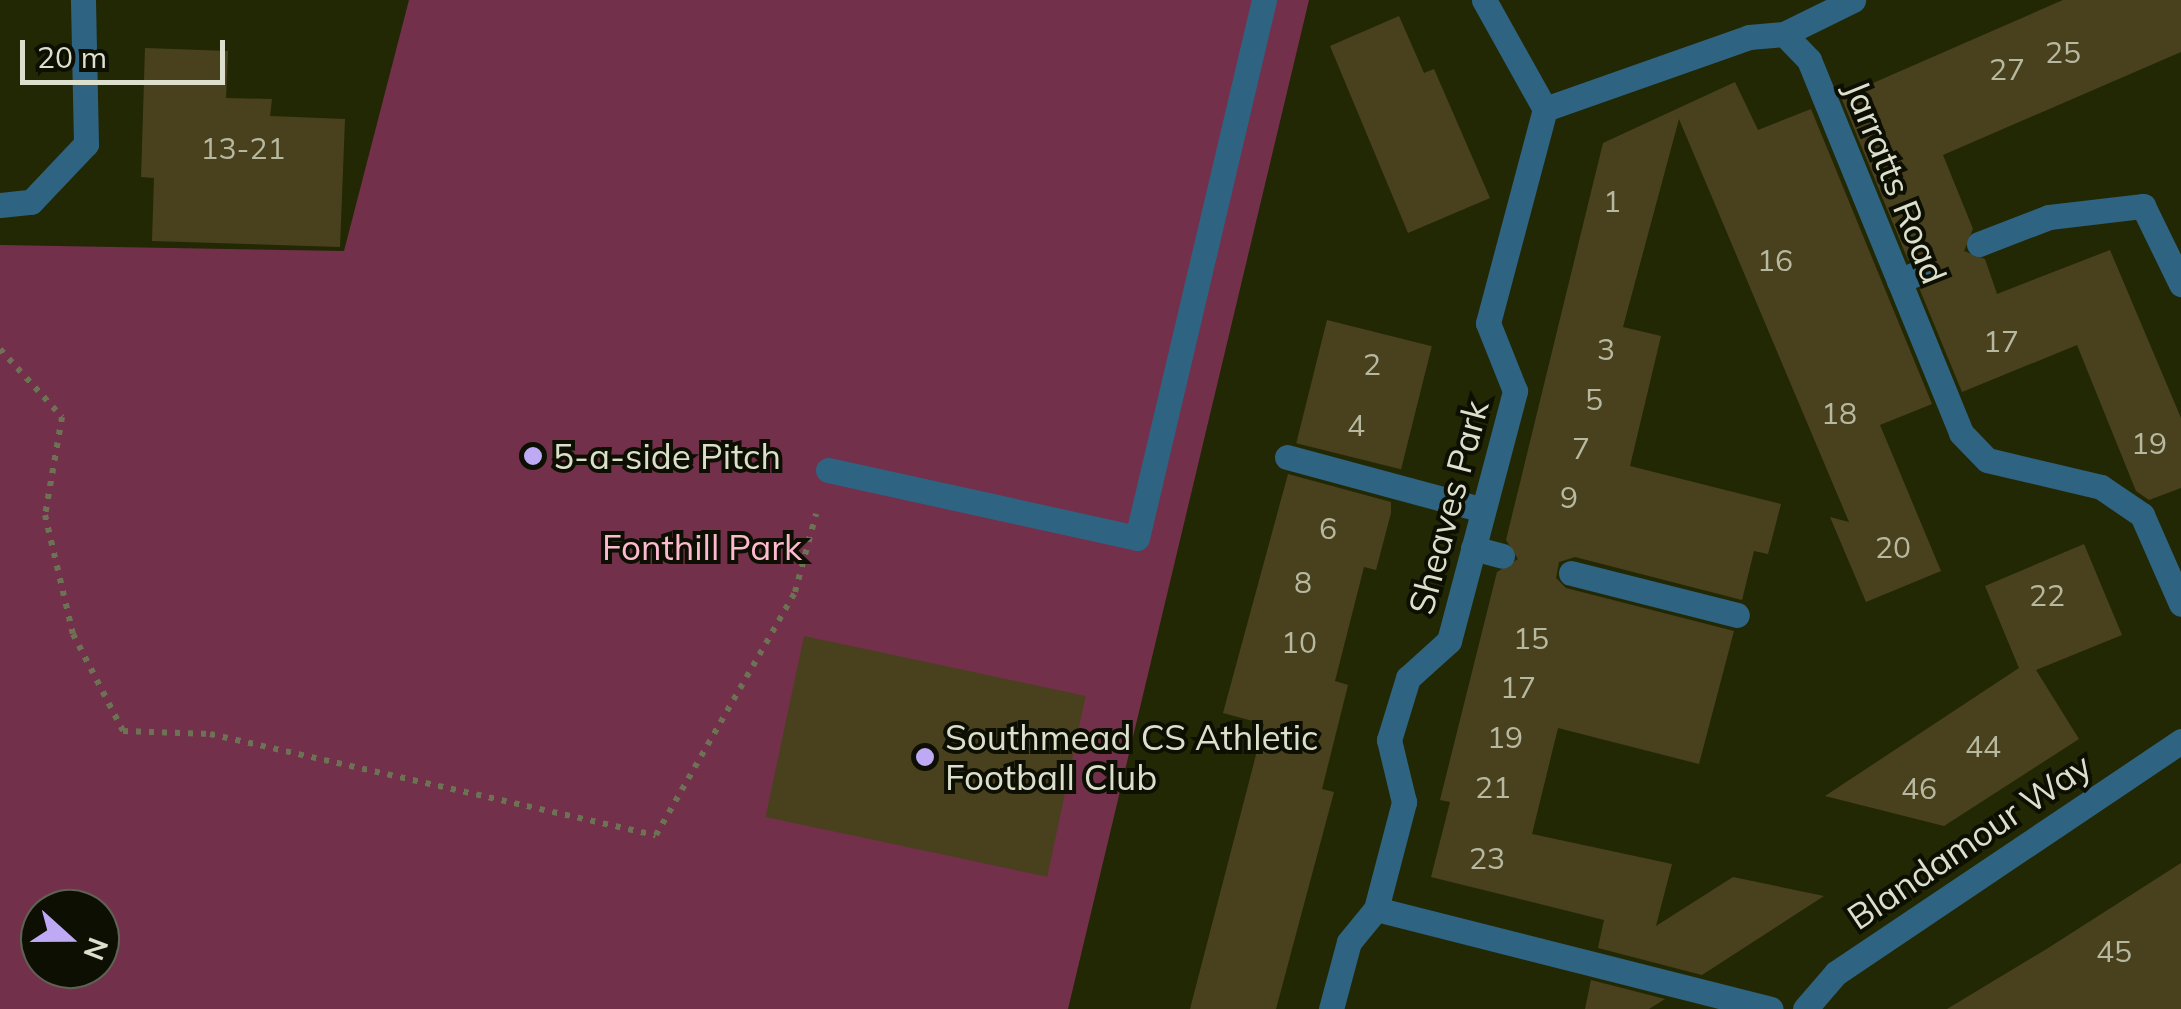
<!DOCTYPE html>
<style>
body{margin:0}
#map{position:relative;width:2181px;height:1009px;overflow:hidden;background:#232804;font-family:Mulish,sans-serif}
div>[style]{position:absolute}
[style*='--x']{left:calc(var(--x)*1px);top:calc(var(--y)*1px);width:calc(var(--w)*1px);rotate:calc(var(--a)*1deg)}
.green>*{inset:0;background:#73304b}
.building>*{inset:0;background:#49411d;transform-origin:0 0}
.path>*{height:6px;margin-top:-3px;transform-origin:0;background:repeating-linear-gradient(90deg,#6d7254 0 5px,transparent 0 13px)}
.lane>*{height:25px;margin:-12.5px;padding:0 12.5px;transform-origin:12.5px;border-radius:12.5px;background:#2f6382}
.street>*{height:25px;margin:-12.5px;padding:0 12.5px;transform-origin:12.5px;border-radius:12.5px;background:#2f6382}
.dots>*{width:28px;height:28px;translate:-50% -50%;box-sizing:border-box;border:5px solid #0d0f03;border-radius:50%}
span{translate:-50% -50%;white-space:nowrap;text-align:center;line-height:1.15;-webkit-text-stroke:8px #0d0f03;paint-order:stroke}
.number-label{font-size:30px;color:#b6b8a0}
.number-label span{-webkit-text-stroke-width:0}
.street-label{font-size:35px;color:#dbdfcb}
.poi-label{font-size:35px;color:#dbdfcb}
.left{translate:0 -50%;text-align:left}
.park-label{font-size:35px;color:#fcb9d0}
.north{position:absolute;left:20px;top:889px;width:100px;height:100px;box-sizing:border-box;background:#0d0f03;border:2px solid #5f6253;border-radius:50%;rotate:111deg;font-size:28px;font-weight:700;line-height:40px;text-align:center;color:#dbdfcb}
.north::after{content:'';display:block;margin:auto;width:35px;height:45px;background:#bea9f4;clip-path:polygon(50% 0,100% 100%,50% 72%,0 100%)}
.scale{position:absolute;left:20px;top:40px;width:205px;height:45px;box-sizing:border-box;border:5px solid #dbdfcb;border-top:0;padding-left:12px;font-size:30px;line-height:35px;white-space:nowrap;color:#dbdfcb;-webkit-text-stroke:8px #0d0f03;paint-order:stroke}
</style>
<div id="map">
<div class="green">
<div style="clip-path:polygon(evenodd,409px 0,1309px 0,1068px 1009px,0 1009px,0 245px,344px 251px,409px 0,40px 909px,100px 909px,100px 969px,40px 969px,40px 909px)"></div>
</div>
<div class="building">
<div style="clip-path:polygon(2063px 0,2181px 0,2181px 52px,1943px 155px,1973px 229px,1964px 251px,1985px 259px,1997px 294px,2110px 250px,2181px 418px,2181px 488px,2149px 500px,2136px 491px,2077px 345px,1962px 392px,1920px 290px,1933px 268px,1908px 260px,1841px 97px)"></div>
<div style="clip-path:polygon(1399px 16px,1424px 73px,1434px 69px,1490px 198px,1408px 233px,1330px 46px)"></div>
<div style="clip-path:polygon(145px 48px,228px 51px,226px 98px,272px 99px,270px 116px,345px 119px,340px 247px,152px 241px,154px 178px,141px 177px)"></div>
<div style="clip-path:polygon(1735px 82px,1758px 130px,1811px 109px,1932px 404px,1880px 425px,1941px 571px,1866px 602px,1830px 517px,1849px 522px,1679px 119px,1623px 327px,1661px 336px,1630px 466px,1781px 504px,1768px 554px,1754px 551px,1742px 600px,1575px 557px,1559px 562px,1556px 578px,1566px 588px,1734px 631px,1699px 764px,1558px 728px,1532px 834px,1672px 864px,1656px 926px,1733px 877px,1824px 896px,1702px 975px,1598px 948px,1604px 920px,1431px 877px,1450px 802px,1440px 800px,1497px 572px,1518px 559px,1506px 540px,1603px 143px)"></div>
<div style="left:1327px;top:320px;width:108px;height:127px;rotate:14deg"></div>
<div style="clip-path:polygon(1288px 474px,1391px 502px,1391px 513px,1376px 570px,1364px 567px,1335px 681px,1348px 685px,1322px 789px,1334px 792px,1276px 1009px,1190px 1009px,1264px 724px,1223px 713px)"></div>
<div style="clip-path:polygon(2084px 544px,2122px 635px,2036px 670px,2079px 739px,1944px 826px,1825px 796px,2019px 668px,1985px 586px)"></div>
<div style="left:804px;top:636px;width:288px;height:185px;rotate:12deg"></div>
<div style="clip-path:polygon(2181px 863px,2181px 1009px,1947px 1009px,2045px 950px)"></div>
<div style="clip-path:polygon(1591px 980px,1665px 999px,1649px 1009px,1585px 1009px)"></div>
</div>
<div class="path">
<div style="--x:0;--y:349;--w:92;--a:47.6"></div>
<div style="--x:62;--y:417;--w:99;--a:99.8"></div>
<div style="--x:45;--y:515;--w:122;--a:76.8"></div>
<div style="--x:73;--y:634;--w:109;--a:62.7"></div>
<div style="--x:123;--y:731;--w:87;--a:2"></div>
<div style="--x:210;--y:734;--w:457;--a:12.8"></div>
<div style="--x:656;--y:835;--w:280;--a:-60.2"></div>
<div style="--x:795;--y:592;--w:81;--a:-74.9"></div>
</div>
<div class="lane">
<div style="--x:1979;--y:244;--w:75;--a:-21.1"></div>
<div style="--x:2049;--y:217;--w:95;--a:-6.7"></div>
<div style="--x:2143;--y:206;--w:87;--a:64"></div>
<div style="--x:1899;--y:281;--w:21;--a:-23"></div>
<div style="--x:1287;--y:457;--w:203;--a:15.1"></div>
<div style="--x:828;--y:470;--w:316;--a:12.4"></div>
<div style="--x:1137;--y:538;--w:553;--a:-76.72"></div>
<div style="--x:1473;--y:548;--w:30;--a:15"></div>
<div style="--x:1571;--y:573;--w:171;--a:14.2"></div>
</div>
<div class="street">
<div style="--x:1484;--y:0;--w:125;--a:60.8"></div>
<div style="--x:1784;--y:34;--w:77;--a:-26.2"></div>
<div style="--x:1545;--y:109;--w:216;--a:-19.4"></div>
<div style="--x:1749;--y:37;--w:35;--a:-5"></div>
<div style="--x:1784;--y:34;--w:36;--a:46"></div>
<div style="--x:1809;--y:60;--w:403;--a:67.8"></div>
<div style="--x:1961;--y:433;--w:37;--a:46"></div>
<div style="--x:1987;--y:460;--w:117;--a:13.3"></div>
<div style="--x:2101;--y:487;--w:50;--a:34.3"></div>
<div style="--x:2142;--y:515;--w:97;--a:66.3"></div>
<div style="--x:0;--y:205;--w:31;--a:-6"></div>
<div style="--x:31;--y:202;--w:80;--a:-46.5"></div>
<div style="--x:86;--y:144;--w:144;--a:-91.2"></div>
<div style="--x:1376;--y:909;--w:407;--a:14.2"></div>
<div style="--x:1331;--y:1009;--w:69;--a:-75"></div>
<div style="--x:1349;--y:942;--w:43;--a:-50.7"></div>
<div style="--x:1376;--y:909;--w:111;--a:-75.3"></div>
<div style="--x:1404;--y:802;--w:64;--a:-103.6"></div>
<div style="--x:1389;--y:740;--w:65;--a:-73"></div>
<div style="--x:1408;--y:678;--w:55;--a:-42.1"></div>
<div style="--x:1449;--y:641;--w:259;--a:-75.2"></div>
<div style="--x:1515;--y:391;--w:73;--a:-111.7"></div>
<div style="--x:1488;--y:323;--w:221;--a:-75.1"></div>
<div style="--x:1805;--y:1009;--w:48;--a:-49.3"></div>
<div style="--x:1836;--y:973;--w:416;--a:-33.9"></div>
</div>
<div class="dots">
<div style="left:533px;top:456px;background:#bea9f4"></div>
<div style="left:925px;top:757px;background:#bea9f4"></div>
</div>
<div class="number-label">
<span style="left:2063px;top:52px">25</span>
<span style="left:2007px;top:69px">27</span>
<span style="left:243px;top:148px">13-21</span>
<span style="left:1612px;top:201px">1</span>
<span style="left:1775px;top:260px">16</span>
<span style="left:2001px;top:341px">17</span>
<span style="left:1606px;top:349px">3</span>
<span style="left:1372px;top:364px">2</span>
<span style="left:1594px;top:399px">5</span>
<span style="left:1839px;top:413px">18</span>
<span style="left:1356px;top:425px">4</span>
<span style="left:2149px;top:443px">19</span>
<span style="left:1581px;top:448px">7</span>
<span style="left:1569px;top:497px">9</span>
<span style="left:1328px;top:528px">6</span>
<span style="left:1893px;top:547px">20</span>
<span style="left:1303px;top:582px">8</span>
<span style="left:2047px;top:595px">22</span>
<span style="left:1531px;top:638px">15</span>
<span style="left:1299px;top:642px">10</span>
<span style="left:1518px;top:687px">17</span>
<span style="left:1505px;top:737px">19</span>
<span style="left:1983px;top:746px">44</span>
<span style="left:1493px;top:787px">21</span>
<span style="left:1919px;top:788px">46</span>
<span style="left:1487px;top:858px">23</span>
<span style="left:2114px;top:951px">45</span>
</div>
<div class="street-label">
<span style="left:1896px;top:182px;rotate:68deg">Jarratts Road</span>
<span style="left:1448px;top:507px;rotate:-75deg">Sheaves Park</span>
<span style="left:1969px;top:841px;rotate:-34deg">Blandamour Way</span>
</div>
<div class="poi-label">
<span class="left" style="left:553px;top:456px">5-a-side Pitch</span>
<span class="left" style="left:945px;top:757px">Southmead CS Athletic<br>Football Club</span>
</div>
<div class="park-label">
<span style="left:702px;top:547px">Fonthill Park</span>
</div>
<div class="north">N</div>
<div class="scale">20 m</div>
</div>
